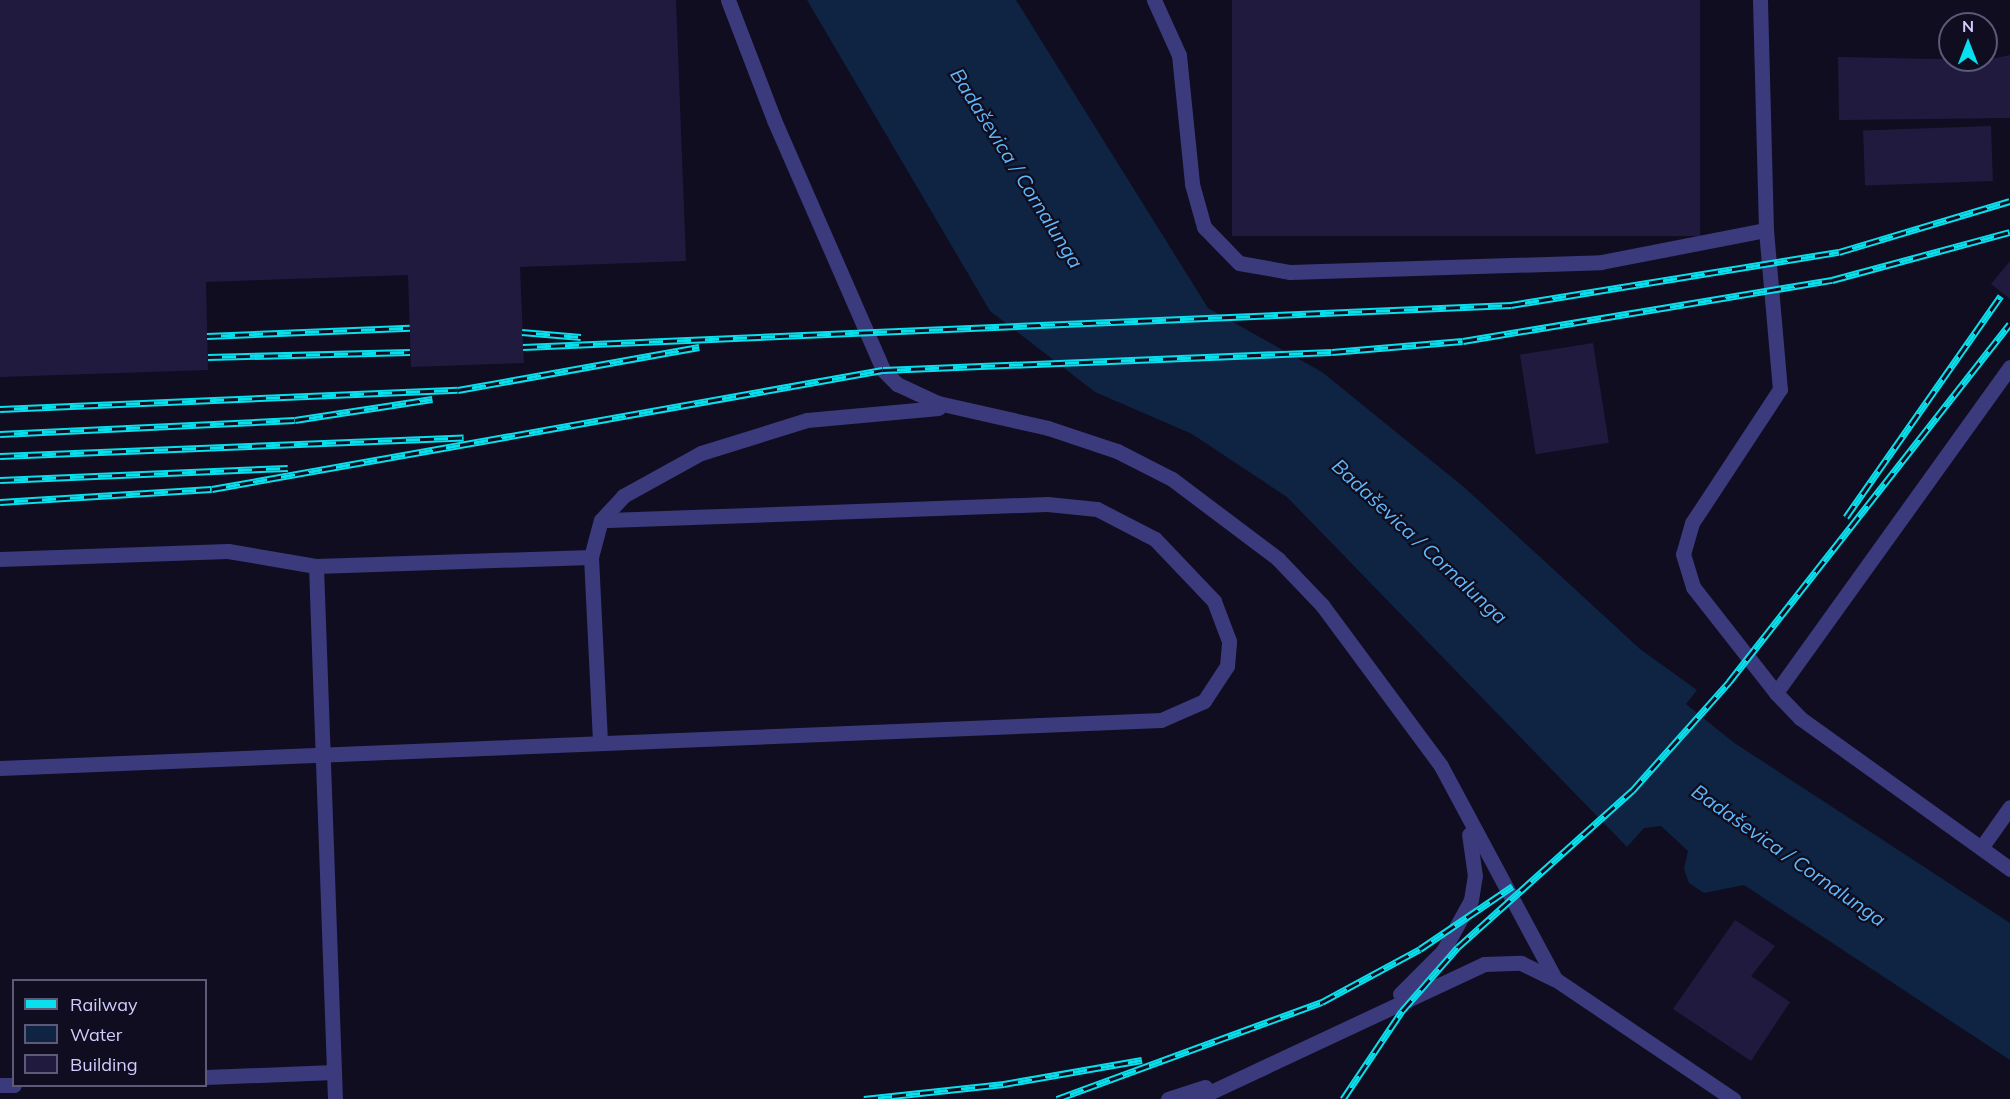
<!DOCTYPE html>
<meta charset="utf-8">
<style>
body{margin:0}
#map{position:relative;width:2010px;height:1099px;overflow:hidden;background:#0f0d1f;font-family:Mulish,sans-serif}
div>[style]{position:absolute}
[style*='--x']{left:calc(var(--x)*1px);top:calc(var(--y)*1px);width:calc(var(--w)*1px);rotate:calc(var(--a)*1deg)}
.water>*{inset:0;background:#0e2442}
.building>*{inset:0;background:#201a3f;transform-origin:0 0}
.lane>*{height:15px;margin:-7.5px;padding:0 7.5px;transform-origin:7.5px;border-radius:7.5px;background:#3a3a7c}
.rail>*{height:7px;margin-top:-3.5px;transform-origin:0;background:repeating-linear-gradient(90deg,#0f0d1f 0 14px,#09e0ed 0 28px);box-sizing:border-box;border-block:2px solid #09e0ed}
span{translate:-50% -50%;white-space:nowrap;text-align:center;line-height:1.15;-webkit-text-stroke:4.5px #0f0d1f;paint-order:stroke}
.water-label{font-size:20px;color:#5fb8f9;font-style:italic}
.legend{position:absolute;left:12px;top:979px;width:195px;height:108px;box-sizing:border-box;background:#0f0d1f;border:2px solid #5c5a78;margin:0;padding:8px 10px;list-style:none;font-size:18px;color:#d0cdfd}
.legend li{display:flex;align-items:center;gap:12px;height:30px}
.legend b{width:30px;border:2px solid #5c5a78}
.north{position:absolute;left:1938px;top:12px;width:60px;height:60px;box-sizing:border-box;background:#0f0d1f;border:2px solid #5c5a78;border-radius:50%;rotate:0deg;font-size:16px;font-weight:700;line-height:24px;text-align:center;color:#d0cdfd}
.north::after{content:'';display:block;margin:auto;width:21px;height:27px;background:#09e0ed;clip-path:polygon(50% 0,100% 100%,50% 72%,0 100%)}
</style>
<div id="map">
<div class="water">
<div style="clip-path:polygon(807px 0,1016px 0,1208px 308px,1322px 372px,1465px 488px,1640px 649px,1697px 690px,1686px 704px,1733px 742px,2010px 923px,2010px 1060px,1744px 885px,1704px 893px,1689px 883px,1684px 869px,1688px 851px,1661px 826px,1644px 828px,1627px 847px,1287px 497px,1192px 434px,1095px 392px,990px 311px)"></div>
</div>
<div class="building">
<div style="clip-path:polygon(0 0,676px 0,686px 261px,520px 267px,524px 363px,411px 367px,408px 275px,206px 282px,208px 370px,0 377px)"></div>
<div style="left:1232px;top:0;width:468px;height:236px"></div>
<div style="clip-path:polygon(2010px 55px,2010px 118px,1839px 120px,1838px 57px,1986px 60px)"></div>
<div style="left:1991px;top:126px;width:55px;height:128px;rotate:88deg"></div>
<div style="clip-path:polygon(2010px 261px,2010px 299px,1991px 284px)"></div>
<div style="left:1593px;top:343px;width:101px;height:74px;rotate:81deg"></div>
<div style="clip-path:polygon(1735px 920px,1775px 946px,1751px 976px,1790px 1002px,1751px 1061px,1673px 1009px)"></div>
</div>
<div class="lane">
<div style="--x:728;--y:0;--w:129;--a:69"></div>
<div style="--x:774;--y:120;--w:273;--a:66.4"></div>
<div style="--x:883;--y:370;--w:20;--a:45"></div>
<div style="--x:897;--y:384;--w:45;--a:24.9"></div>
<div style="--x:938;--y:403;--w:113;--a:12.8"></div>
<div style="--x:1048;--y:428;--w:73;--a:18.4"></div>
<div style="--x:1117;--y:451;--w:62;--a:27"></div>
<div style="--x:1172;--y:479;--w:133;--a:37"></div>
<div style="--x:1278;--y:559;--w:64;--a:46.3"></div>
<div style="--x:1322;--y:605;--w:200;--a:53.5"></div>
<div style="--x:1441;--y:766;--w:242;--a:61.8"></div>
<div style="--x:1555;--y:979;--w:215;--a:34"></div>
<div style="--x:1154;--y:0;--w:60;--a:65.6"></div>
<div style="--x:1179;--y:55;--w:130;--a:84.2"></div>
<div style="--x:1192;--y:184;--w:45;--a:74.4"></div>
<div style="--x:1204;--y:227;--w:50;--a:45.8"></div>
<div style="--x:1239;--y:263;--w:52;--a:10"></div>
<div style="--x:1290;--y:272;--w:311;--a:-1.8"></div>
<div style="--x:1601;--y:262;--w:168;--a:-11"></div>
<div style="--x:1766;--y:230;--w:230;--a:-91.5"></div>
<div style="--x:1766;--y:230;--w:160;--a:85"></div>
<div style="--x:1780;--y:389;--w:160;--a:123.3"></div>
<div style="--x:1692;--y:523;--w:32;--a:106"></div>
<div style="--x:1683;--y:554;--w:34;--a:73"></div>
<div style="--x:1693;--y:587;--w:135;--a:51.9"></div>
<div style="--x:2010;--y:367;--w:401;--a:125.7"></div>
<div style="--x:1776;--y:693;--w:35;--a:46"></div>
<div style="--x:1800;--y:718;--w:259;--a:35.7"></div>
<div style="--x:591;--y:557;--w:186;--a:87.2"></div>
<div style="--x:0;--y:559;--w:228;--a:-2"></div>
<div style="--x:228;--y:551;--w:89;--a:9.7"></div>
<div style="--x:316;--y:566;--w:275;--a:-1.9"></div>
<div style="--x:591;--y:557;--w:38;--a:-75"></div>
<div style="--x:601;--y:520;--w:33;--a:-47"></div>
<div style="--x:623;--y:496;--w:89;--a:-28.9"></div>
<div style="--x:701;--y:453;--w:111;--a:-17.3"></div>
<div style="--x:807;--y:420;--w:132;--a:-5.2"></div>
<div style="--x:316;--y:566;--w:533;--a:87.96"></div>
<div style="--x:0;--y:768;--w:1162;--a:-2.37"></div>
<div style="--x:1161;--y:720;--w:47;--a:-23.8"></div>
<div style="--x:1204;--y:701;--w:42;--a:-56.7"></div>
<div style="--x:1227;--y:666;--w:25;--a:-85"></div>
<div style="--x:1229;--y:641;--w:43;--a:-110.6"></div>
<div style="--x:1214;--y:601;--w:86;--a:-133.6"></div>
<div style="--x:1155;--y:539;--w:65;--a:-152.7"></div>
<div style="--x:1097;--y:509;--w:50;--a:-174.3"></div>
<div style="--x:1047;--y:504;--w:446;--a:177.9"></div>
<div style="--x:1981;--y:848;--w:50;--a:-54.7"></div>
<div style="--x:1400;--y:994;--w:61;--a:-45"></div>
<div style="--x:1443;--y:951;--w:58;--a:-61.2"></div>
<div style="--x:1471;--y:900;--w:24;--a:-81"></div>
<div style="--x:1475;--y:876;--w:42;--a:-98.1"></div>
<div style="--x:206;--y:1077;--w:128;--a:-2.2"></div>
<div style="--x:0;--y:1085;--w:14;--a:0"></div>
<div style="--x:1168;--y:1099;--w:39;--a:-18"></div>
<div style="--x:1196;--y:1099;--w:318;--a:-25.1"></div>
<div style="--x:1484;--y:964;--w:37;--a:-2"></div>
<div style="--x:1521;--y:963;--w:37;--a:26"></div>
</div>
<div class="rail">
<div style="--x:522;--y:332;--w:59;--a:4.8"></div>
<div style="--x:207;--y:336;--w:203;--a:-2.3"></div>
<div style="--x:523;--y:347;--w:989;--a:-2.43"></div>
<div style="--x:1511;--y:305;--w:332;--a:-9.2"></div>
<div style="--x:1839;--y:252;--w:178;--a:-16.6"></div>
<div style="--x:208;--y:357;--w:202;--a:-1.4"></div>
<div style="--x:0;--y:409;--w:458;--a:-2.4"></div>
<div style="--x:458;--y:390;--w:245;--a:-10.1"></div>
<div style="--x:0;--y:434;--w:295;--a:-2.7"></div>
<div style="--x:295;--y:420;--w:139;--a:-8.7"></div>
<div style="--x:0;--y:456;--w:464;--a:-2.3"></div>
<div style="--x:0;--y:480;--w:288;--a:-2.4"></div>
<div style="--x:0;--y:502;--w:212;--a:-3.5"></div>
<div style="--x:212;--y:489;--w:681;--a:-10.06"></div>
<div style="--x:883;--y:370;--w:449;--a:-2.3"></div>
<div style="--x:1332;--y:352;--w:131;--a:-4.8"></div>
<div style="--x:1463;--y:341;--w:374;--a:-9.4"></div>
<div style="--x:1832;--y:280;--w:184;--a:-15.1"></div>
<div style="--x:1846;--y:517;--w:270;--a:-55"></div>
<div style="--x:864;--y:1099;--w:141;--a:-6.1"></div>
<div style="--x:1004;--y:1084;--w:140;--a:-9.9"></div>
<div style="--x:1057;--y:1099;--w:282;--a:-20.1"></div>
<div style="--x:1322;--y:1002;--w:111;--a:-28.4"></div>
<div style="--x:1420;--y:949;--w:112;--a:-34.1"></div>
<div style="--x:1343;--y:1099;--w:106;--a:-56.2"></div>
<div style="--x:1402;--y:1011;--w:85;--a:-48.8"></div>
<div style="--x:1458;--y:947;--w:234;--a:-41.9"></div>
<div style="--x:1632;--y:791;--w:146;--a:-48.3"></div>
<div style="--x:1729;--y:682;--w:455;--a:-51.9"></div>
</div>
<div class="water-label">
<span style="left:1017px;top:168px;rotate:58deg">Badaševica / Cornalunga</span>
<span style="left:1420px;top:541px;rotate:43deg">Badaševica / Cornalunga</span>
<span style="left:1789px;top:855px;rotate:35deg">Badaševica / Cornalunga</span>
</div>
<ul class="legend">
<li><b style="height:8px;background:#09e0ed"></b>Railway</li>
<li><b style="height:16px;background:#0e2442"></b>Water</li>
<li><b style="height:16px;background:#201a3f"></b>Building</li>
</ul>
<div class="north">N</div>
</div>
